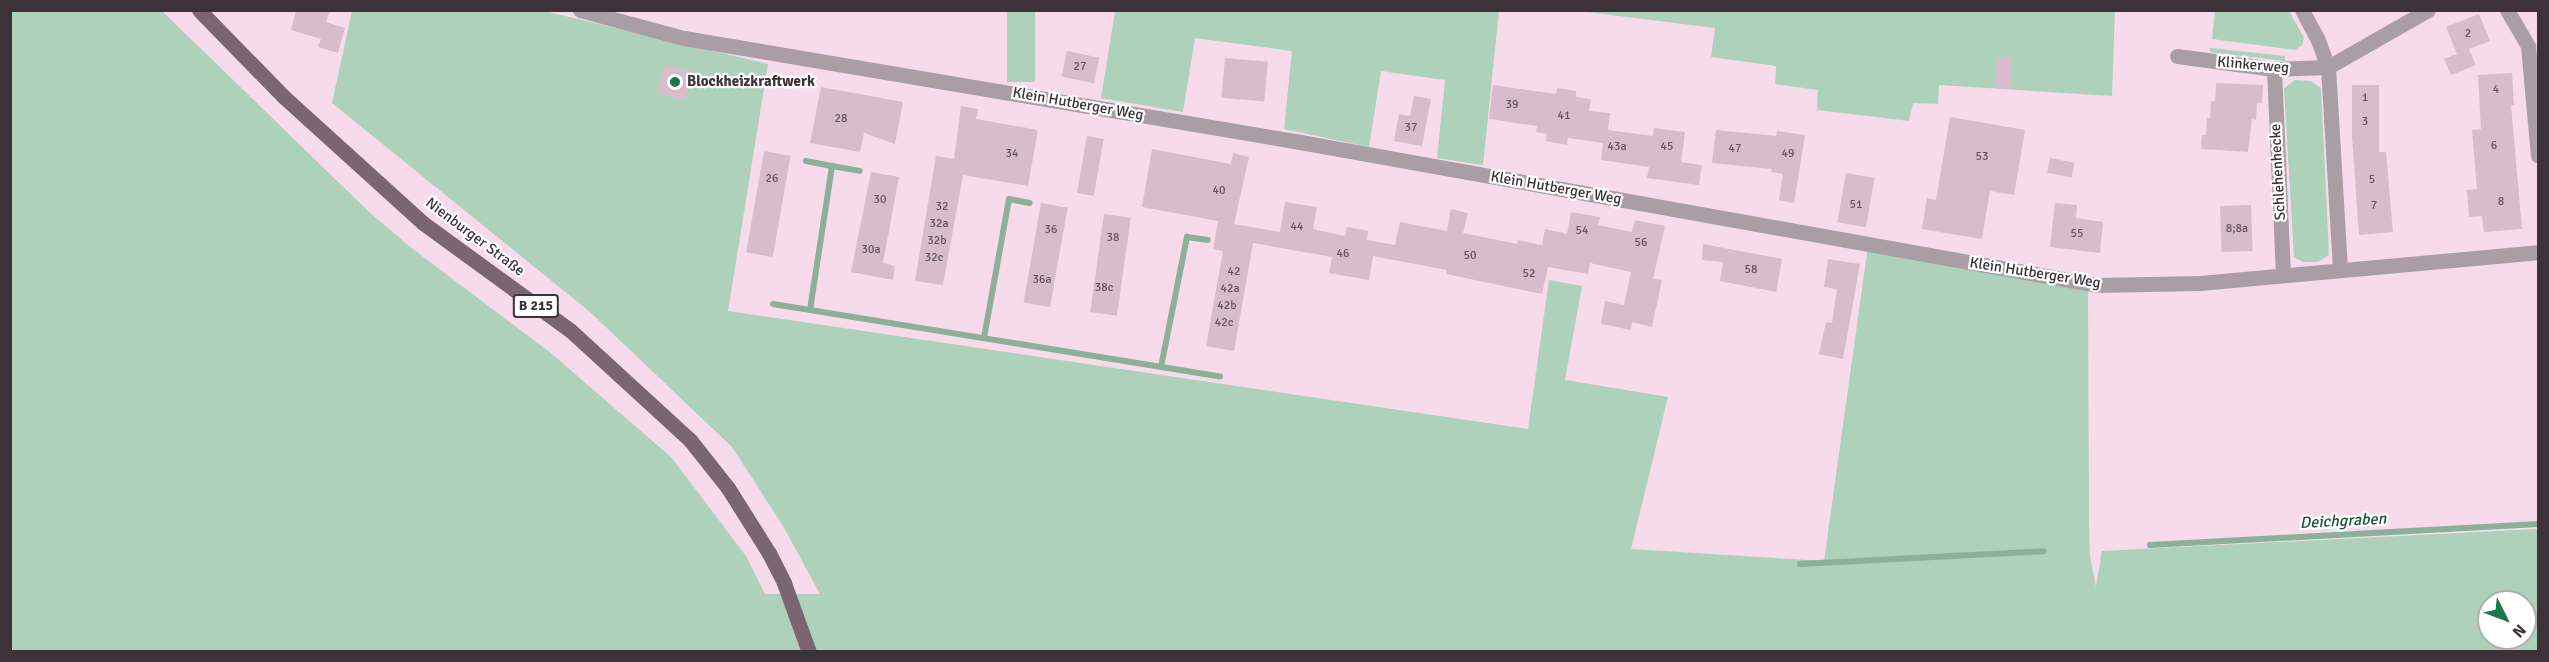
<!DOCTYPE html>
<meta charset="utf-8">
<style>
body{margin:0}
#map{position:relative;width:2549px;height:662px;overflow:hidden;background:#f7dbeb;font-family:Signika,sans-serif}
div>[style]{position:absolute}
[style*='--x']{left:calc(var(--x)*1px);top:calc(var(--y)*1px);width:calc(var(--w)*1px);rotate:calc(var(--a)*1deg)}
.green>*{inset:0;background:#add1ba;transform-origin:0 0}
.stream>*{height:6px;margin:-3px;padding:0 3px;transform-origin:3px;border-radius:3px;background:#8cb09a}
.building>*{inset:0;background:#d8bccc;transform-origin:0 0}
.minor>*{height:15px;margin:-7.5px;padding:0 7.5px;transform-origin:7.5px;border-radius:7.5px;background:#aa9ea5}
.major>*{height:15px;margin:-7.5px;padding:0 7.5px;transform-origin:7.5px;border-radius:7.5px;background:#7a6571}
.dots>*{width:16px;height:16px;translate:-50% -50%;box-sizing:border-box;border:3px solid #fff;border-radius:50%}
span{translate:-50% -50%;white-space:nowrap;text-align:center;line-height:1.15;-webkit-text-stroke:4.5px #fff;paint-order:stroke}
.number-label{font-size:12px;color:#64545d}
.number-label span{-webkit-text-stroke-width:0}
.shield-label span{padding:2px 4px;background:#fff;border:2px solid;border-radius:4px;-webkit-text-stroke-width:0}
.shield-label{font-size:14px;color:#3d3238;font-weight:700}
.street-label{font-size:15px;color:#3d3238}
.poi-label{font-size:15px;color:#3d3238;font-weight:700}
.left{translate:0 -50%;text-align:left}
.water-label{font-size:16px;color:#185436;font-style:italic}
.frame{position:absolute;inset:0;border:12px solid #3d3238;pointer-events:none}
.north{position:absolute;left:2477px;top:590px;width:60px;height:60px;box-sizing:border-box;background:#fff;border:2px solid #b1adaf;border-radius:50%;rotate:132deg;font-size:16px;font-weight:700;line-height:24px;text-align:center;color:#3d3238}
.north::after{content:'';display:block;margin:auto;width:21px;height:27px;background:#1c774b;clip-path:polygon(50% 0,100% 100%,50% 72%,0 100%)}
</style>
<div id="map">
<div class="green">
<div style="clip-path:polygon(evenodd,10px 11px,162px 11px,368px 211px,409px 246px,552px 354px,672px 458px,746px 556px,765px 594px,820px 594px,783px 526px,732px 447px,590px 312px,332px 103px,352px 11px,544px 11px,768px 64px,728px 311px,1528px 429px,1549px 280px,1582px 286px,1565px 380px,1668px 397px,1631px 549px,1824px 561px,1868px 246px,2088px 290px,2089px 521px,2090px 556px,2096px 587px,2090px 622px,2102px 551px,2538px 529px,2538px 651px,11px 651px,10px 11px,2489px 602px,2525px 602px,2525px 638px,2489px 638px,2489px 602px)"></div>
<div style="left:1007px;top:11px;width:28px;height:71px"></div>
<div style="clip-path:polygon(1115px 11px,1499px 11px,1483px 165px,1437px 158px,1445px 80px,1381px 71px,1369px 147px,1284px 129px,1292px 51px,1195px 38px,1183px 112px,1101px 98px)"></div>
<div style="clip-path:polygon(1579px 11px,2115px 11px,2112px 96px,1939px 85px,1938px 104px,1913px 103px,1909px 121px,1817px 110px,1818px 90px,1775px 84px,1776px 66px,1711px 57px,1715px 28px)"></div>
<div style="clip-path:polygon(2215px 11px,2289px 11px,2304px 38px,2302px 45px,2295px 50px,2212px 39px)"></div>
<div style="clip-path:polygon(2210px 48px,2285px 56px,2285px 61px,2210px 52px)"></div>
<div style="clip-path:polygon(2295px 80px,2311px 81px,2321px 88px,2329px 255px,2318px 262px,2303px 262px,2294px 257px,2284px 88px)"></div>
</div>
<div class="stream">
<div style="--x:806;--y:161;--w:26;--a:11"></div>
<div style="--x:773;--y:304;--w:453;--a:9.2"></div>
<div style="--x:810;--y:310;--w:146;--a:-81.3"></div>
<div style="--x:832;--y:166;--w:28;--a:10"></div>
<div style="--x:984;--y:338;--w:141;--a:-79.8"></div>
<div style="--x:1009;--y:199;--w:21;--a:11"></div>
<div style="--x:1161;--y:367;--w:133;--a:-78.7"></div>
<div style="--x:1187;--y:237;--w:21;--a:8"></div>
<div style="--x:2150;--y:545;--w:389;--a:-3.1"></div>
<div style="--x:1800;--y:564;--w:244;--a:-3"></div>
</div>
<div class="building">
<div style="clip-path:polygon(296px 10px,330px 10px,326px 22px,345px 28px,338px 53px,318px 47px,321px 39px,291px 30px)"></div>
<div style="clip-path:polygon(2479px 14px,2490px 41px,2461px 52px,2469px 49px,2476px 65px,2451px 75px,2444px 59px,2457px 54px,2446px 27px)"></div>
<div style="left:1067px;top:51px;width:33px;height:26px;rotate:12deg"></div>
<div style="left:1997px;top:57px;width:15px;height:31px;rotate:4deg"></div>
<div style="left:1225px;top:58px;width:43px;height:40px;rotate:5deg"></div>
<div style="left:664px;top:65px;width:29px;height:29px;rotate:14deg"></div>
<div style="clip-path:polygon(2512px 73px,2514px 105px,2511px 105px,2522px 229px,2484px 232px,2482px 216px,2469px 217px,2467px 190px,2477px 189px,2472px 130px,2481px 129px,2478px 75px)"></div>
<div style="clip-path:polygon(2216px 83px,2263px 85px,2262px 103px,2257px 103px,2256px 120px,2252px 119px,2248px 152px,2201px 149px,2202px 135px,2206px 135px,2207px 118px,2210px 118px,2211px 101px,2215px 102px)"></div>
<div style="clip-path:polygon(1493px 85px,1556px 94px,1557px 88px,1576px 91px,1576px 97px,1591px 99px,1589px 111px,1610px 113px,1608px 130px,1653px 136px,1654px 128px,1685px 132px,1681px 162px,1702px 165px,1699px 185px,1647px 178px,1649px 167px,1601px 160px,1603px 143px,1568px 138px,1567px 145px,1546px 141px,1547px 134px,1536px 132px,1537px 126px,1489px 119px)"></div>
<div style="clip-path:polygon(2352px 85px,2379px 85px,2379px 152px,2386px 152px,2393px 232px,2359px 235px,2352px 136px)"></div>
<div style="clip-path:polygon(821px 87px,903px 102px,895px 144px,864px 133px,860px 152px,810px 143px)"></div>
<div style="clip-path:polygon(1414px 96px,1431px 99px,1422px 146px,1394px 141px,1399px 114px,1410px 116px)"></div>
<div style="clip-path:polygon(961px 106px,978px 109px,976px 119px,1038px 130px,1028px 186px,963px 175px,943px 285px,915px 281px,936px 156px,954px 159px)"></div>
<div style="clip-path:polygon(1950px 117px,2025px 130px,2014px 195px,1990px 191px,1982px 239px,1922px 229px,1927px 198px,1936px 200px)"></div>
<div style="clip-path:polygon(1716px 130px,1776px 136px,1777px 131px,1805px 135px,1794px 203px,1779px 200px,1783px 174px,1771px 172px,1772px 169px,1712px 163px)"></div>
<div style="left:1087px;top:136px;width:17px;height:58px;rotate:10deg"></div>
<div style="clip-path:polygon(1152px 149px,1231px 164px,1233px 153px,1249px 157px,1234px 224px,1280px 232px,1285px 202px,1317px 207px,1313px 229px,1345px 236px,1347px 227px,1368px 231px,1367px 240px,1395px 245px,1400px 222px,1447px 231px,1451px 209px,1468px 213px,1463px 233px,1517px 244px,1518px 240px,1542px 245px,1545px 229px,1567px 234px,1571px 212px,1600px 217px,1598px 225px,1632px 232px,1635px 220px,1665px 226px,1653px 279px,1662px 280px,1652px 327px,1632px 322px,1631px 330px,1601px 324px,1605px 301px,1624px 305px,1631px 272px,1590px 263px,1588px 274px,1548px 267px,1542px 294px,1446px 274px,1447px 270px,1373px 256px,1369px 280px,1329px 273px,1332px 257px,1253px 243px,1234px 351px,1206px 346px,1223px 251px,1213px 249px,1218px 221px,1142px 207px)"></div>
<div style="left:764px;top:151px;width:27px;height:103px;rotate:10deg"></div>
<div style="left:2050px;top:158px;width:25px;height:15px;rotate:11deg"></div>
<div style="clip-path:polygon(871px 172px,899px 177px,883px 263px,895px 266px,893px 280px,851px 272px)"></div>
<div style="left:1846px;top:173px;width:29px;height:50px;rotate:10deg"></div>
<div style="left:1041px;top:203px;width:27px;height:101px;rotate:10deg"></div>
<div style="clip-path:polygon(2055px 203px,2077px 205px,2076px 218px,2103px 222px,2100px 253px,2050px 247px)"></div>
<div style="left:2251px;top:205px;width:46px;height:31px;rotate:88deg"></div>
<div style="left:1104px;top:214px;width:27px;height:99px;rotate:8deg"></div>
<div style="clip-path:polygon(1703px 244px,1782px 259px,1776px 292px,1720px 281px,1723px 262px,1702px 260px)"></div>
<div style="clip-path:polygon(1828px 259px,1860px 264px,1843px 359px,1819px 354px,1826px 322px,1832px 323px,1837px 289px,1824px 287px)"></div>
</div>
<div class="minor">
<div style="--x:580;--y:10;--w:108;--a:15.1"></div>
<div style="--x:684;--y:38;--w:625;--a:9.58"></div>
<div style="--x:1300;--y:142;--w:809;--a:10.18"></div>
<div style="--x:2096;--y:285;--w:104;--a:-1.1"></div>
<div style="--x:2200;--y:283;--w:339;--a:-5.2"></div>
<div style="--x:2302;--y:10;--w:34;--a:62"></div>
<div style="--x:2318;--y:40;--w:29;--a:70"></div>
<div style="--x:2328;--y:67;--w:202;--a:86.6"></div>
<div style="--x:2507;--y:10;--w:42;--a:59.7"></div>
<div style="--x:2528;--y:46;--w:110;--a:84.8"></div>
<div style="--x:2177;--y:56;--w:98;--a:7.6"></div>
<div style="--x:2274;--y:69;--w:54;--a:-2.1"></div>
<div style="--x:2328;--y:67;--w:115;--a:-29.7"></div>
<div style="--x:2274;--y:69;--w:206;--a:87.5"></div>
</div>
<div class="major">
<div style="--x:199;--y:10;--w:122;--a:45.7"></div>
<div style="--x:284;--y:97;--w:188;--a:42.2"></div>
<div style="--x:423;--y:223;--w:183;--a:36.1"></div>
<div style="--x:571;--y:331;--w:161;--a:42.5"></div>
<div style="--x:690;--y:440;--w:61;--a:51.6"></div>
<div style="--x:728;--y:488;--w:77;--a:57.8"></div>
<div style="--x:769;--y:553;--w:34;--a:63"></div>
<div style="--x:784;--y:583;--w:73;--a:70.1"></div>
</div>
<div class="dots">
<div style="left:675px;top:82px;background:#1c774b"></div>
</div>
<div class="number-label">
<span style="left:2468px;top:34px">2</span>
<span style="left:1080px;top:67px">27</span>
<span style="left:2496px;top:90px">4</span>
<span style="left:2365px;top:98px">1</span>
<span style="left:1512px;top:105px">39</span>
<span style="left:1564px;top:116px">41</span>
<span style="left:841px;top:119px">28</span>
<span style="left:2365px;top:122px">3</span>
<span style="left:1411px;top:128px">37</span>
<span style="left:2494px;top:146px">6</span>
<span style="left:1617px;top:147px">43a</span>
<span style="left:1667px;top:147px">45</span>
<span style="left:1735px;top:149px">47</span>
<span style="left:1012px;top:154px">34</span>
<span style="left:1788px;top:154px">49</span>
<span style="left:1982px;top:157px">53</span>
<span style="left:772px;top:179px">26</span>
<span style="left:2372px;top:180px">5</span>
<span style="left:1219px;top:191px">40</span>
<span style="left:880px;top:200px">30</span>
<span style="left:2501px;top:202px">8</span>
<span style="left:1856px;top:205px">51</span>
<span style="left:2374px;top:206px">7</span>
<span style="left:942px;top:207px">32</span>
<span style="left:939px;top:224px">32a</span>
<span style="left:1297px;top:227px">44</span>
<span style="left:2237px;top:229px">8;8a</span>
<span style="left:1051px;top:230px">36</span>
<span style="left:1582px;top:231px">54</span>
<span style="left:2077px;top:234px">55</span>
<span style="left:1113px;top:238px">38</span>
<span style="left:937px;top:241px">32b</span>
<span style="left:1641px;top:243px">56</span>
<span style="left:871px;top:250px">30a</span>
<span style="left:1343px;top:254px">46</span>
<span style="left:1470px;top:256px">50</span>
<span style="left:934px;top:258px">32c</span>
<span style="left:1751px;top:270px">58</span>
<span style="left:1234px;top:272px">42</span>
<span style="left:1529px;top:274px">52</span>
<span style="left:1042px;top:280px">36a</span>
<span style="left:1104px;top:288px">38c</span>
<span style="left:1230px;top:289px">42a</span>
<span style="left:1227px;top:306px">42b</span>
<span style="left:1224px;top:323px">42c</span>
</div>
<div class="shield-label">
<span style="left:536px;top:306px">B 215</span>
</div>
<div class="street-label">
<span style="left:2253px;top:65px;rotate:5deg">Klinkerweg</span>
<span style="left:1078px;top:104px;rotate:10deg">Klein Hutberger Weg</span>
<span style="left:2278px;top:172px;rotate:-93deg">Schlehenhecke</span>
<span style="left:1556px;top:188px;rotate:10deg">Klein Hutberger Weg</span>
<span style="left:475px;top:237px;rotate:37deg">Nienburger Straße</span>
<span style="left:2035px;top:273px;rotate:9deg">Klein Hutberger Weg</span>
</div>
<div class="poi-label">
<span class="left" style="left:687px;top:82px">Blockheizkraftwerk</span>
</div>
<div class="water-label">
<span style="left:2343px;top:521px;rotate:-3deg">Deichgraben</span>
</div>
<div class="frame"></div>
<div class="north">N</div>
</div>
